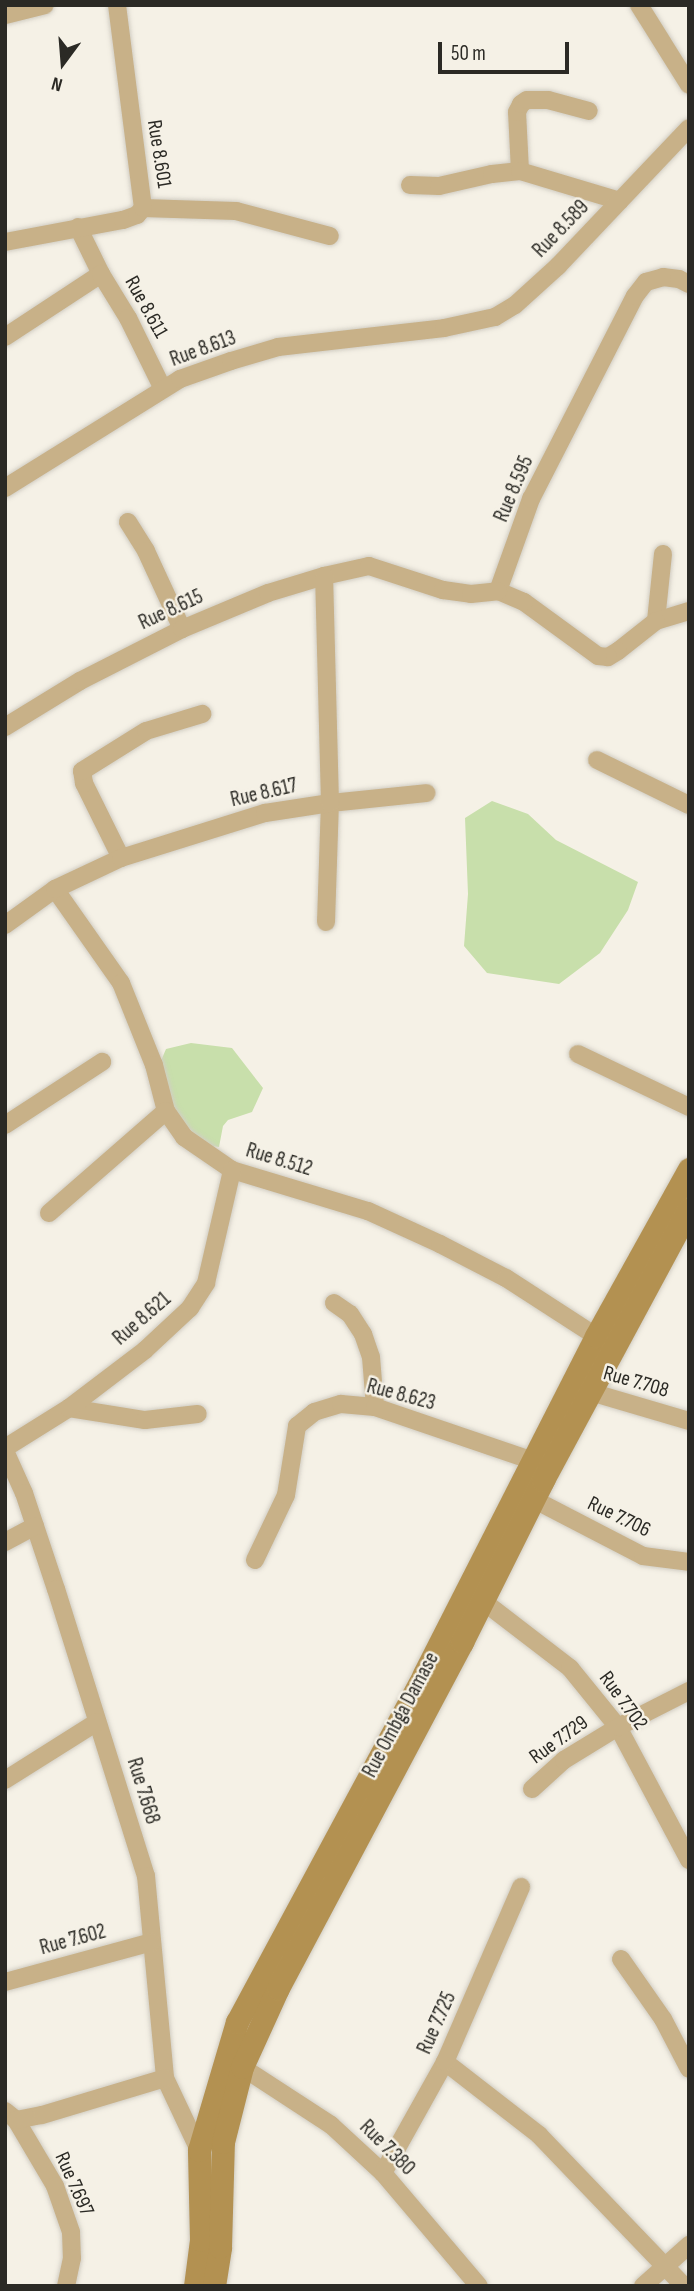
<!DOCTYPE html>
<style>
body{margin:0}
#map{position:relative;width:694px;height:2291px;overflow:hidden;background:#f5f1e6;font-family:"Sofia Sans Condensed",sans-serif}
div>[style]{position:absolute}
[style*='--x']{left:calc(var(--x)*1px);top:calc(var(--y)*1px);width:calc(var(--w)*1px);rotate:calc(var(--a)*1deg)}
.green>*{inset:0;background:#c8dfab}
.roads{filter:drop-shadow(0 0 2px #d1cdc3) drop-shadow(0 0 2px #d1cdc3)}
.street>*{height:18px;margin:-9px;padding:0 9px;transform-origin:9px;border-radius:9px;background:#c8b188}
.secondary>*{height:23px;margin:-11.5px;padding:0 11.5px;transform-origin:11.5px;border-radius:11.5px;background:#b39151}
span{translate:-50% -50%;white-space:nowrap;text-align:center;line-height:1.15;-webkit-text-stroke:5px #f5f1e6;paint-order:stroke}
.street-label{font-size:21px;color:#2b2a25}
.frame{position:absolute;inset:0;border:7px solid #2b2a25;pointer-events:none}
.north{position:absolute;left:28px;top:28px;width:70px;height:70px;-webkit-text-stroke:5px #f5f1e6;paint-order:stroke;rotate:196deg;font-size:19px;font-weight:700;line-height:28px;text-align:center;color:#2b2a25}
.north::after{content:'';display:block;margin:auto;width:24px;height:32px;background:#2b2a25;clip-path:polygon(50% 0,100% 100%,50% 72%,0 100%)}
.scale{position:absolute;left:438px;top:42px;width:131px;height:32px;box-sizing:border-box;border:4px solid #2b2a25;border-top:0;padding-left:9px;font-size:21px;line-height:24px;white-space:nowrap;color:#2b2a25;-webkit-text-stroke:5px #f5f1e6;paint-order:stroke}
</style>
<div id="map">
<div class="green">
<div style="clip-path:polygon(492px 801px,528px 814px,556px 840px,638px 882px,628px 910px,600px 953px,559px 984px,487px 973px,464px 946px,468px 894px,465px 818px)"></div>
<div style="clip-path:polygon(191px 1043px,232px 1048px,263px 1088px,252px 1112px,228px 1120px,223px 1126px,219px 1147px,204px 1145px,175px 1118px,160px 1063px,166px 1049px)"></div>
</div>
<div class="roads">
<div class="street">
<div style="--x:639;--y:5;--w:94;--a:58"></div>
<div style="--x:5;--y:15;--w:41;--a:-14"></div>
<div style="--x:520;--y:171;--w:59;--a:-92.9"></div>
<div style="--x:517;--y:112;--w:9;--a:-63"></div>
<div style="--x:521;--y:104;--w:7;--a:-34"></div>
<div style="--x:527;--y:100;--w:21;--a:0"></div>
<div style="--x:548;--y:100;--w:42;--a:15"></div>
<div style="--x:410;--y:185;--w:29;--a:2"></div>
<div style="--x:439;--y:186;--w:54;--a:-12.8"></div>
<div style="--x:492;--y:174;--w:28;--a:-6"></div>
<div style="--x:520;--y:171;--w:104;--a:16.7"></div>
<div style="--x:143;--y:208;--w:93;--a:1.8"></div>
<div style="--x:236;--y:211;--w:97;--a:14.9"></div>
<div style="--x:78;--y:227;--w:52;--a:63.9"></div>
<div style="--x:5;--y:242;--w:120;--a:-10.6"></div>
<div style="--x:123;--y:220;--w:15;--a:-20"></div>
<div style="--x:137;--y:215;--w:9;--a:-49"></div>
<div style="--x:143;--y:208;--w:205;--a:-97.3"></div>
<div style="--x:5;--y:337;--w:115;--a:-33.3"></div>
<div style="--x:101;--y:274;--w:52;--a:58.5"></div>
<div style="--x:128;--y:318;--w:79;--a:63.8"></div>
<div style="--x:5;--y:488;--w:206;--a:-31.9"></div>
<div style="--x:180;--y:379;--w:54;--a:-19.4"></div>
<div style="--x:231;--y:361;--w:49;--a:-16.6"></div>
<div style="--x:278;--y:347;--w:167;--a:-6.5"></div>
<div style="--x:444;--y:328;--w:52;--a:-12.2"></div>
<div style="--x:495;--y:317;--w:23;--a:-31"></div>
<div style="--x:515;--y:305;--w:58;--a:-42.2"></div>
<div style="--x:558;--y:266;--w:190;--a:-46.5"></div>
<div style="--x:128;--y:522;--w:34;--a:58"></div>
<div style="--x:146;--y:551;--w:86;--a:65.2"></div>
<div style="--x:663;--y:554;--w:67;--a:96"></div>
<div style="--x:656;--y:621;--w:34;--a:-17"></div>
<div style="--x:656;--y:621;--w:48;--a:141.7"></div>
<div style="--x:618;--y:651;--w:12;--a:149"></div>
<div style="--x:608;--y:657;--w:10;--a:-174"></div>
<div style="--x:598;--y:656;--w:92;--a:-143.9"></div>
<div style="--x:524;--y:602;--w:28;--a:-157"></div>
<div style="--x:498;--y:591;--w:98;--a:-70.3"></div>
<div style="--x:531;--y:499;--w:228;--a:-62.9"></div>
<div style="--x:635;--y:296;--w:18;--a:-52"></div>
<div style="--x:646;--y:282;--w:18;--a:-16"></div>
<div style="--x:663;--y:277;--w:16;--a:7"></div>
<div style="--x:679;--y:279;--w:11;--a:27"></div>
<div style="--x:5;--y:727;--w:88;--a:-31.5"></div>
<div style="--x:80;--y:681;--w:114;--a:-27"></div>
<div style="--x:182;--y:629;--w:93;--a:-22.7"></div>
<div style="--x:268;--y:593;--w:59;--a:-16.9"></div>
<div style="--x:324;--y:576;--w:46;--a:-12.5"></div>
<div style="--x:369;--y:566;--w:78;--a:18"></div>
<div style="--x:443;--y:590;--w:28;--a:8"></div>
<div style="--x:471;--y:594;--w:27;--a:-6"></div>
<div style="--x:597;--y:760;--w:102;--a:26.1"></div>
<div style="--x:121;--y:858;--w:84;--a:-116.3"></div>
<div style="--x:84;--y:783;--w:12;--a:-99"></div>
<div style="--x:82;--y:771;--w:75;--a:-32"></div>
<div style="--x:146;--y:731;--w:59;--a:-16.9"></div>
<div style="--x:55;--y:889;--w:115;--a:54.9"></div>
<div style="--x:121;--y:983;--w:88;--a:68.1"></div>
<div style="--x:154;--y:1065;--w:48;--a:75.4"></div>
<div style="--x:166;--y:1111;--w:32;--a:55"></div>
<div style="--x:184;--y:1137;--w:58;--a:34.5"></div>
<div style="--x:232;--y:1170;--w:142;--a:16.8"></div>
<div style="--x:368;--y:1211;--w:79;--a:24.6"></div>
<div style="--x:440;--y:1244;--w:74;--a:27.3"></div>
<div style="--x:506;--y:1278;--w:118;--a:32.9"></div>
<div style="--x:326;--y:922;--w:119;--a:-88.1"></div>
<div style="--x:330;--y:803;--w:97;--a:-5.9"></div>
<div style="--x:5;--y:925;--w:62;--a:-35.8"></div>
<div style="--x:55;--y:889;--w:73;--a:-25.2"></div>
<div style="--x:121;--y:858;--w:151;--a:-17.4"></div>
<div style="--x:265;--y:813;--w:66;--a:-8.7"></div>
<div style="--x:330;--y:803;--w:227;--a:-91.5"></div>
<div style="--x:578;--y:1054;--w:123;--a:25.5"></div>
<div style="--x:5;--y:1125;--w:116;--a:-33"></div>
<div style="--x:49;--y:1213;--w:155;--a:-41.1"></div>
<div style="--x:334;--y:1303;--w:19;--a:35"></div>
<div style="--x:350;--y:1314;--w:24;--a:57"></div>
<div style="--x:363;--y:1334;--w:24;--a:71"></div>
<div style="--x:371;--y:1357;--w:50;--a:85.4"></div>
<div style="--x:580;--y:1389;--w:114;--a:16.4"></div>
<div style="--x:69;--y:1408;--w:77;--a:9"></div>
<div style="--x:145;--y:1420;--w:53;--a:-6.5"></div>
<div style="--x:5;--y:1448;--w:75;--a:-32"></div>
<div style="--x:69;--y:1408;--w:96;--a:-37.3"></div>
<div style="--x:145;--y:1350;--w:62;--a:-43"></div>
<div style="--x:190;--y:1308;--w:30;--a:-57"></div>
<div style="--x:206;--y:1283;--w:116;--a:-77"></div>
<div style="--x:5;--y:1451;--w:46;--a:65.7"></div>
<div style="--x:24;--y:1493;--w:101;--a:71.6"></div>
<div style="--x:56;--y:1589;--w:301;--a:72.6"></div>
<div style="--x:146;--y:1876;--w:203;--a:84.6"></div>
<div style="--x:165;--y:2078;--w:80;--a:64.7"></div>
<div style="--x:199;--y:2150;--w:4;--a:-14"></div>
<div style="--x:533;--y:1499;--w:124;--a:27.4"></div>
<div style="--x:643;--y:1556;--w:46;--a:7.4"></div>
<div style="--x:5;--y:1542;--w:34;--a:-28"></div>
<div style="--x:255;--y:1560;--w:72;--a:-64.5"></div>
<div style="--x:286;--y:1495;--w:70;--a:-80.9"></div>
<div style="--x:297;--y:1426;--w:22;--a:-39"></div>
<div style="--x:314;--y:1412;--w:28;--a:-17"></div>
<div style="--x:341;--y:1404;--w:34;--a:5"></div>
<div style="--x:375;--y:1407;--w:165;--a:18.8"></div>
<div style="--x:531;--y:1460;--w:14;--a:45"></div>
<div style="--x:475;--y:1595;--w:120;--a:37.5"></div>
<div style="--x:570;--y:1668;--w:76;--a:50.9"></div>
<div style="--x:618;--y:1727;--w:151;--a:61.9"></div>
<div style="--x:5;--y:1780;--w:109;--a:-32.2"></div>
<div style="--x:532;--y:1789;--w:43;--a:-42.2"></div>
<div style="--x:564;--y:1760;--w:63;--a:-31.4"></div>
<div style="--x:618;--y:1727;--w:80;--a:-26.9"></div>
<div style="--x:621;--y:1959;--w:73;--a:55"></div>
<div style="--x:663;--y:2019;--w:56;--a:62.5"></div>
<div style="--x:5;--y:1982;--w:152;--a:-15.2"></div>
<div style="--x:445;--y:2062;--w:119;--a:37.8"></div>
<div style="--x:539;--y:2135;--w:209;--a:46.2"></div>
<div style="--x:242;--y:2067;--w:106;--a:33.1"></div>
<div style="--x:331;--y:2125;--w:71;--a:42.7"></div>
<div style="--x:383;--y:2173;--w:148;--a:49.7"></div>
<div style="--x:5;--y:2111;--w:14;--a:39"></div>
<div style="--x:16;--y:2120;--w:77;--a:59.4"></div>
<div style="--x:55;--y:2186;--w:49;--a:70.8"></div>
<div style="--x:71;--y:2232;--w:26;--a:88"></div>
<div style="--x:72;--y:2258;--w:29;--a:102"></div>
<div style="--x:16;--y:2120;--w:26;--a:-11"></div>
<div style="--x:42;--y:2115;--w:128;--a:-16.7"></div>
<div style="--x:383;--y:2173;--w:127;--a:-60.8"></div>
<div style="--x:445;--y:2062;--w:191;--a:-66.5"></div>
<div style="--x:643;--y:2286;--w:62;--a:-41.7"></div>
</div>
<div class="secondary">
<div style="--x:195;--y:2286;--w:46;--a:-82.6"></div>
<div style="--x:201;--y:2240;--w:90;--a:-91.3"></div>
<div style="--x:199;--y:2150;--w:134;--a:-73.5"></div>
<div style="--x:237;--y:2022;--w:395;--a:-61.7"></div>
<div style="--x:424;--y:1674;--w:379;--a:-63"></div>
<div style="--x:596;--y:1336;--w:191;--a:-60.9"></div>
<div style="--x:214;--y:2286;--w:39;--a:-81"></div>
<div style="--x:220;--y:2247;--w:105;--a:-88.4"></div>
<div style="--x:223;--y:2142;--w:77;--a:-75.8"></div>
<div style="--x:242;--y:2067;--w:87;--a:-65.5"></div>
<div style="--x:278;--y:1988;--w:392;--a:-62"></div>
<div style="--x:462;--y:1642;--w:181;--a:-63.4"></div>
<div style="--x:543;--y:1480;--w:308;--a:-61.7"></div>
</div>
</div>
<div class="street-label">
<span style="left:159px;top:154px;rotate:81deg">Rue 8.601</span>
<span style="left:561px;top:229px;rotate:-46deg">Rue 8.589</span>
<span style="left:146px;top:307px;rotate:61deg">Rue 8.611</span>
<span style="left:203px;top:349px;rotate:-20deg">Rue 8.613</span>
<span style="left:514px;top:489px;rotate:-67deg">Rue 8.595</span>
<span style="left:171px;top:610px;rotate:-25deg">Rue 8.615</span>
<span style="left:264px;top:793px;rotate:-13deg">Rue 8.617</span>
<span style="left:279px;top:1160px;rotate:17deg">Rue 8.512</span>
<span style="left:142px;top:1319px;rotate:-41deg">Rue 8.621</span>
<span style="left:636px;top:1382px;rotate:16deg">Rue 7.708</span>
<span style="left:401px;top:1395px;rotate:15deg">Rue 8.623</span>
<span style="left:619px;top:1517px;rotate:26deg">Rue 7.706</span>
<span style="left:623px;top:1701px;rotate:54deg">Rue 7.702</span>
<span style="left:401px;top:1715px;rotate:-62deg">Rue Ombga Damase</span>
<span style="left:559px;top:1740px;rotate:-36deg">Rue 7.729</span>
<span style="left:143px;top:1791px;rotate:73deg">Rue 7.668</span>
<span style="left:73px;top:1940px;rotate:-15deg">Rue 7.602</span>
<span style="left:437px;top:2023px;rotate:-66deg">Rue 7.725</span>
<span style="left:387px;top:2148px;rotate:45deg">Rue 7.380</span>
<span style="left:74px;top:2184px;rotate:66deg">Rue 7.697</span>
</div>
<div class="frame"></div>
<div class="north">N</div>
<div class="scale">50 m</div>
</div>
